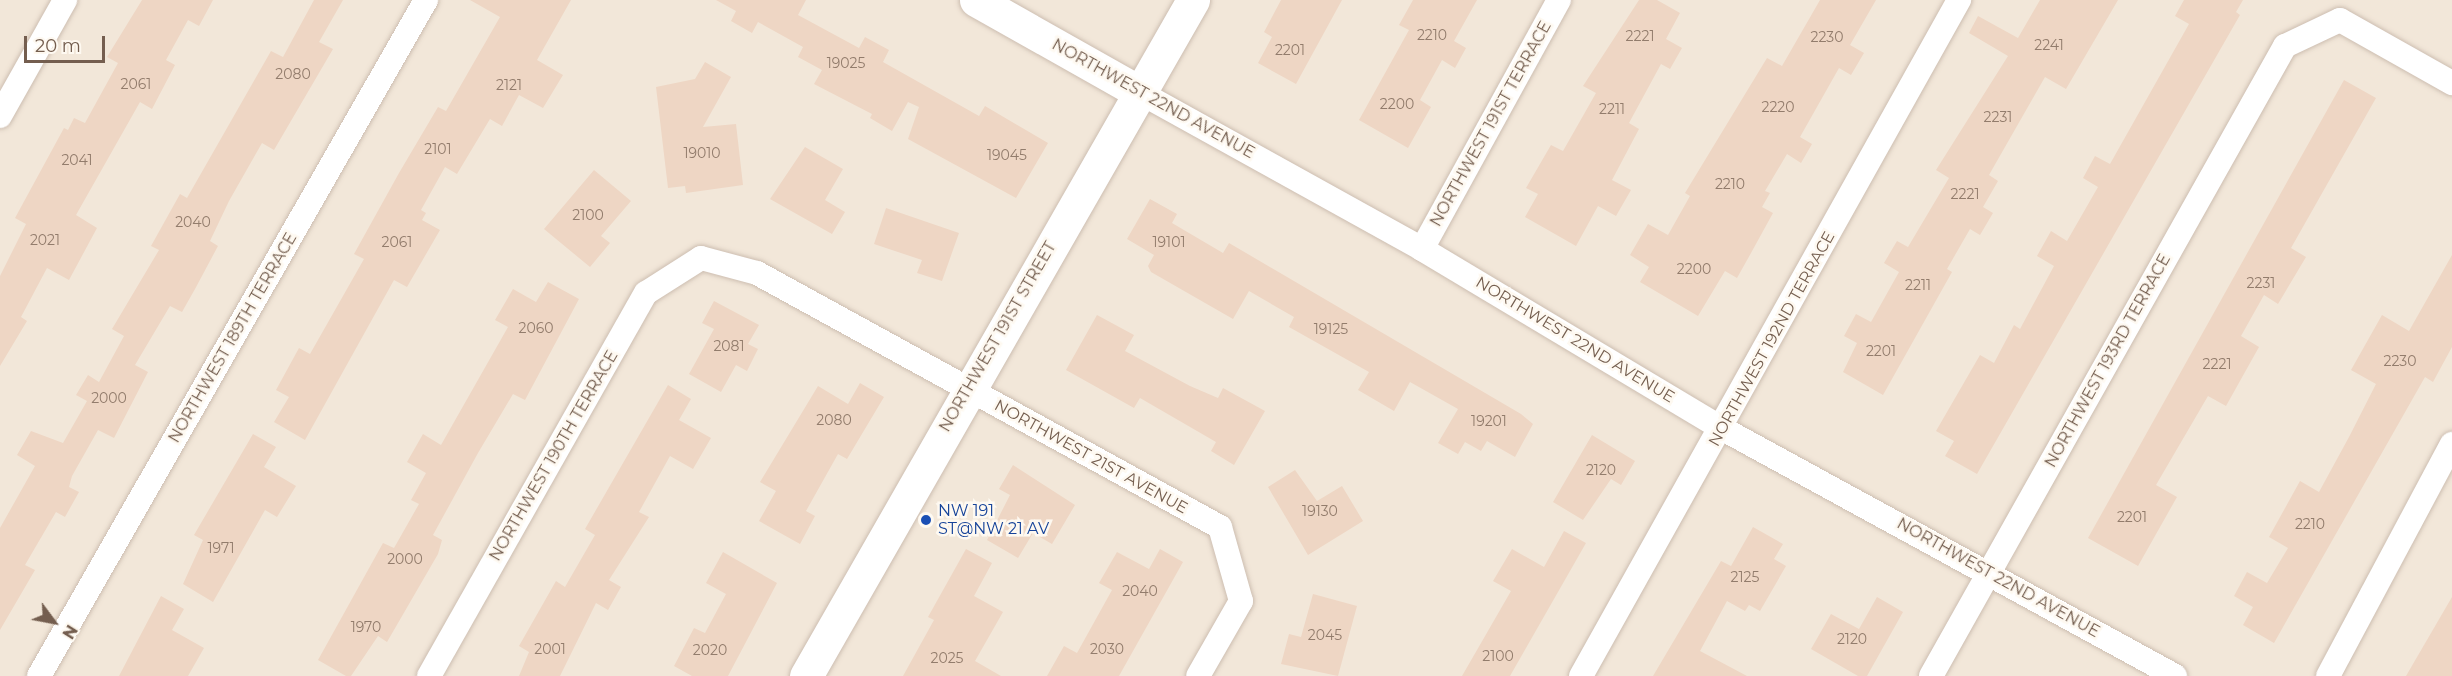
<!DOCTYPE html>
<style>
body{margin:0}
#map{position:relative;width:2452px;height:676px;overflow:hidden;background:#fbf5ea;font-family:Montserrat,sans-serif}
div>[style]{position:absolute}
[style*='--x']{left:calc(var(--x)*1px);top:calc(var(--y)*1px);width:calc(var(--w)*1px);rotate:calc(var(--a)*1deg)}
.residential>*{inset:0;background:#f2e7d9;transform-origin:0 0}
.building>*{inset:0;background:#eed6c4}
.roads{filter:drop-shadow(0 0 2px #cdbeb1) drop-shadow(0 0 2px #cdbeb1)}
.street>*{height:24px;margin:-12px;padding:0 12px;transform-origin:12px;border-radius:12px;background:#fff}
.secondary>*{height:33px;margin:-16.5px;padding:0 16.5px;transform-origin:16.5px;border-radius:16.5px;background:#fff}
.dots>*{width:16px;height:16px;translate:-50% -50%;box-sizing:border-box;border:3px solid #fef9f1;border-radius:50%}
span{translate:-50% -50%;white-space:nowrap;text-align:center;line-height:1.15;-webkit-text-stroke:5px #fef9f1;paint-order:stroke}
.number-label{font-size:14px;color:#927c6c}
.number-label span{-webkit-text-stroke-width:0}
.street-label{font-size:16px;color:#745e4f}
.transit-label{font-size:16px;color:#164399}
.left{translate:0 -50%;text-align:left}
.north{position:absolute;left:24px;top:592px;width:60px;height:60px;-webkit-text-stroke:4px #fef9f1;paint-order:stroke;rotate:122deg;font-size:16px;font-weight:700;line-height:24px;text-align:center;color:#745e4f}
.north::after{content:'';display:block;margin:auto;width:21px;height:27px;background:#745e4f;clip-path:polygon(50% 0,100% 100%,50% 72%,0 100%)}
.scale{position:absolute;left:24px;top:36px;width:81px;height:27px;box-sizing:border-box;border:3px solid #745e4f;border-top:0;padding-left:8px;font-size:18px;line-height:21px;white-space:nowrap;color:#745e4f;-webkit-text-stroke:4px #fef9f1;paint-order:stroke}
</style>
<div id="map">
<div class="residential">
<div style="left:0;top:0;width:2452px;height:676px"></div>
</div>
<div class="building">
<div style="clip-path:polygon(142px 0,213px 0,199px 26px,188px 20px,166px 60px,175px 65px,152px 109px,140px 102px,76px 215px,97px 228px,69px 280px,47px 268px,21px 317px,27px 321px,0 366px,0 276px,26px 224px,15px 218px,64px 128px,68px 130px,74px 118px,85px 123px,118px 63px,107px 57px)"></div>
<div style="clip-path:polygon(314px 0,343px 0,319px 42px,333px 49px,274px 150px,262px 143px,229px 201px,210px 241px,218px 246px,195px 289px,182px 312px,170px 306px,135px 365px,148px 372px,114px 438px,98px 430px,72px 476px,69px 487px,79px 492px,65px 517px,56px 512px,25px 565px,35px 570px,0 630px,0 528px,35px 466px,17px 455px,31px 431px,63px 443px,87px 401px,76px 395px,88px 375px,99px 382px,124px 336px,112px 329px,159px 250px,151px 246px,180px 194px,187px 198px,271px 51px,283px 57px)"></div>
<div style="clip-path:polygon(470px 0,571px 0,537px 60px,563px 75px,543px 108px,519px 95px,502px 126px,490px 119px,457px 174px,445px 167px,421px 210px,426px 213px,422px 220px,440px 230px,407px 287px,394px 280px,305px 440px,274px 422px,289px 397px,276px 390px,299px 348px,310px 354px,364px 259px,354px 254px,399px 173px,438px 107px,446px 111px,500px 17px)"></div>
<div style="clip-path:polygon(716px 0,806px 0,798px 15px,859px 48px,865px 37px,889px 50px,883px 62px,979px 116px,985px 106px,1048px 143px,1016px 198px,908px 139px,919px 107px,908px 102px,892px 131px,870px 118px,872px 114px,814px 84px,822px 70px,798px 57px,803px 47px,758px 22px,752px 33px,731px 21px,736px 11px)"></div>
<div style="clip-path:polygon(1281px 0,1342px 0,1296px 84px,1258px 63px,1272px 37px,1264px 32px)"></div>
<div style="clip-path:polygon(1413px 0,1477px 0,1454px 41px,1466px 48px,1455px 68px,1442px 60px,1420px 100px,1431px 107px,1408px 148px,1359px 120px,1409px 30px,1399px 25px)"></div>
<div style="clip-path:polygon(1639px 0,1657px 0,1680px 13px,1666px 39px,1682px 48px,1670px 69px,1661px 64px,1629px 123px,1639px 129px,1612px 180px,1631px 190px,1616px 216px,1598px 206px,1576px 246px,1525px 217px,1538px 194px,1526px 188px,1551px 145px,1563px 151px,1596px 93px,1583px 86px)"></div>
<div style="clip-path:polygon(1820px 0,1876px 0,1850px 45px,1864px 53px,1851px 75px,1839px 68px,1800px 137px,1812px 144px,1801px 163px,1787px 154px,1765px 191px,1770px 193px,1762px 207px,1773px 213px,1751px 253px,1737px 278px,1725px 271px,1698px 316px,1640px 282px,1649px 267px,1630px 255px,1648px 224px,1668px 235px,1690px 196px,1685px 193px,1767px 58px,1782px 66px)"></div>
<div style="clip-path:polygon(2040px 0,2118px 0,2066px 89px,2045px 77px,1989px 175px,1998px 181px,1983px 207px,1993px 213px,1980px 235px,1970px 229px,1947px 269px,1952px 272px,1883px 395px,1843px 372px,1857px 343px,1844px 336px,1856px 314px,1871px 322px,1899px 272px,1884px 263px,1897px 241px,1908px 247px,1949px 178px,1936px 170px,2008px 56px,1969px 33px,1978px 16px,2018px 38px)"></div>
<div style="clip-path:polygon(2184px 0,2243px 0,2236px 12px,2240px 15px,1977px 474px,1945px 456px,1954px 441px,1936px 431px,1980px 355px,1994px 363px,2014px 325px,2020px 329px,2054px 266px,2037px 256px,2051px 231px,2067px 241px,2098px 187px,2083px 178px,2095px 156px,2110px 164px,2189px 24px,2175px 16px)"></div>
<div style="clip-path:polygon(705px 62px,731px 77px,703px 127px,736px 124px,743px 185px,686px 193px,685px 186px,668px 188px,656px 87px,695px 79px)"></div>
<div style="clip-path:polygon(2344px 80px,2376px 98px,2291px 248px,2306px 257px,2278px 304px,2264px 295px,2241px 336px,2259px 347px,2226px 406px,2208px 396px,2156px 485px,2177px 497px,2138px 566px,2088px 538px)"></div>
<div style="clip-path:polygon(805px 147px,843px 169px,825px 200px,845px 212px,832px 234px,770px 199px)"></div>
<div style="clip-path:polygon(594px 170px,631px 201px,601px 236px,610px 243px,590px 267px,544px 229px)"></div>
<div style="clip-path:polygon(1150px 199px,1177px 214px,1172px 223px,1223px 253px,1229px 243px,1521px 414px,1533px 424px,1515px 457px,1487px 441px,1481px 451px,1465px 442px,1458px 454px,1438px 443px,1458px 409px,1410px 382px,1394px 411px,1358px 390px,1369px 372px,1289px 327px,1294px 317px,1249px 291px,1233px 319px,1151px 272px,1148px 266px,1154px 255px,1127px 239px)"></div>
<div style="clip-path:polygon(886px 208px,959px 233px,942px 281px,917px 273px,922px 260px,874px 244px)"></div>
<div style="clip-path:polygon(2452px 255px,2452px 347px,2433px 382px,2425px 377px,2274px 643px,2243px 625px,2253px 607px,2234px 596px,2247px 572px,2267px 583px,2288px 548px,2269px 537px,2300px 481px,2319px 492px,2349px 437px,2376px 384px,2351px 370px,2382px 315px,2409px 331px)"></div>
<div style="clip-path:polygon(548px 282px,579px 299px,525px 400px,513px 394px,478px 453px,433px 535px,442px 540px,438px 554px,387px 642px,378px 636px,351px 676px,346px 676px,318px 660px,383px 543px,394px 548px,419px 504px,411px 500px,426px 473px,407px 462px,423px 434px,441px 445px,508px 327px,495px 320px,513px 289px,536px 302px)"></div>
<div style="clip-path:polygon(714px 301px,759px 325px,748px 344px,758px 349px,747px 371px,736px 365px,721px 392px,689px 374px,714px 329px,702px 323px)"></div>
<div style="clip-path:polygon(1097px 315px,1134px 335px,1125px 351px,1190px 386px,1218px 398px,1223px 388px,1265px 411px,1234px 465px,1211px 451px,1216px 442px,1140px 398px,1134px 408px,1066px 370px)"></div>
<div style="clip-path:polygon(860px 383px,884px 397px,847px 459px,838px 454px,806px 511px,815px 516px,800px 544px,759px 521px,776px 491px,760px 482px,818px 386px,848px 404px)"></div>
<div style="clip-path:polygon(668px 385px,691px 399px,679px 420px,711px 438px,693px 469px,670px 456px,639px 512px,649px 517px,609px 580px,621px 587px,608px 610px,596px 603px,560px 676px,519px 676px,529px 652px,519px 646px,556px 581px,565px 587px,595px 535px,585px 529px)"></div>
<div style="clip-path:polygon(253px 434px,276px 447px,264px 467px,296px 486px,277px 517px,265px 510px,213px 602px,183px 584px,203px 540px,194px 535px)"></div>
<div style="clip-path:polygon(1592px 435px,1635px 461px,1621px 485px,1611px 479px,1583px 520px,1553px 502px)"></div>
<div style="clip-path:polygon(1013px 465px,1075px 505px,1052px 544px,1033px 533px,1018px 558px,987px 540px,1010px 495px,999px 489px)"></div>
<div style="clip-path:polygon(1295px 470px,1317px 501px,1342px 486px,1363px 521px,1308px 555px,1268px 487px)"></div>
<div style="clip-path:polygon(1753px 527px,1783px 544px,1774px 559px,1786px 566px,1760px 611px,1749px 605px,1745px 611px,1727px 601px,1700px 651px,1747px 676px,1653px 676px,1721px 561px,1731px 566px)"></div>
<div style="clip-path:polygon(1564px 531px,1586px 543px,1510px 676px,1462px 676px,1511px 591px,1493px 581px,1512px 549px,1544px 567px)"></div>
<div style="clip-path:polygon(966px 549px,992px 563px,974px 596px,1003px 612px,975px 661px,1001px 676px,903px 676px,934px 620px,928px 617px)"></div>
<div style="clip-path:polygon(1160px 549px,1183px 562px,1119px 676px,1047px 676px,1064px 646px,1077px 653px,1112px 590px,1099px 583px,1117px 552px,1149px 569px)"></div>
<div style="clip-path:polygon(723px 552px,777px 583px,728px 676px,692px 676px,674px 666px,694px 628px,705px 633px,726px 594px,706px 583px)"></div>
<div style="clip-path:polygon(1313px 594px,1357px 606px,1338px 676px,1281px 664px,1289px 634px,1301px 637px)"></div>
<div style="clip-path:polygon(161px 596px,184px 609px,172px 630px,204px 648px,188px 676px,119px 676px)"></div>
<div style="clip-path:polygon(1877px 597px,1903px 612px,1867px 676px,1858px 676px,1811px 649px,1831px 614px,1859px 629px)"></div>
<div style="clip-path:polygon(2452px 597px,2452px 676px,2406px 676px)"></div>
</div>
<div class="roads">
<div class="street">
<div style="--x:1141;--y:93;--w:321;--a:29"></div>
<div style="--x:1422;--y:249;--w:351;--a:30.9"></div>
<div style="--x:1723;--y:429;--w:515;--a:28.65"></div>
<div style="--x:0;--y:116;--w:133;--a:-60.7"></div>
<div style="--x:1422;--y:249;--w:284;--a:-61.2"></div>
<div style="--x:39;--y:676;--w:779;--a:-60.21"></div>
<div style="--x:429;--y:676;--w:440;--a:-60.5"></div>
<div style="--x:646;--y:293;--w:65;--a:-32.5"></div>
<div style="--x:701;--y:258;--w:58;--a:15"></div>
<div style="--x:757;--y:273;--w:528;--a:28.75"></div>
<div style="--x:1220;--y:527;--w:77;--a:74.2"></div>
<div style="--x:1241;--y:601;--w:86;--a:119.8"></div>
<div style="--x:1581;--y:676;--w:775;--a:-60.79"></div>
<div style="--x:1931;--y:676;--w:723;--a:-60.67"></div>
<div style="--x:2285;--y:46;--w:61;--a:-25.3"></div>
<div style="--x:2340;--y:20;--w:129;--a:29.4"></div>
<div style="--x:2328;--y:676;--w:263;--a:-61.9"></div>
</div>
<div class="secondary">
<div style="--x:976;--y:0;--w:189;--a:29.4"></div>
<div style="--x:806;--y:676;--w:779;--a:-60.21"></div>
</div>
</div>
<div class="dots">
<div style="left:926px;top:520px;background:#1a4fb4"></div>
</div>
<div class="number-label">
<span style="left:1432px;top:35px">2210</span>
<span style="left:1640px;top:36px">2221</span>
<span style="left:1827px;top:37px">2230</span>
<span style="left:2049px;top:45px">2241</span>
<span style="left:1290px;top:50px">2201</span>
<span style="left:846px;top:63px">19025</span>
<span style="left:293px;top:74px">2080</span>
<span style="left:136px;top:84px">2061</span>
<span style="left:509px;top:85px">2121</span>
<span style="left:1397px;top:104px">2200</span>
<span style="left:1778px;top:107px">2220</span>
<span style="left:1612px;top:109px">2211</span>
<span style="left:1998px;top:117px">2231</span>
<span style="left:438px;top:149px">2101</span>
<span style="left:702px;top:153px">19010</span>
<span style="left:1007px;top:155px">19045</span>
<span style="left:77px;top:160px">2041</span>
<span style="left:1730px;top:184px">2210</span>
<span style="left:1965px;top:194px">2221</span>
<span style="left:588px;top:215px">2100</span>
<span style="left:193px;top:222px">2040</span>
<span style="left:45px;top:240px">2021</span>
<span style="left:397px;top:242px">2061</span>
<span style="left:1169px;top:242px">19101</span>
<span style="left:1694px;top:269px">2200</span>
<span style="left:2261px;top:283px">2231</span>
<span style="left:1918px;top:285px">2211</span>
<span style="left:536px;top:328px">2060</span>
<span style="left:1331px;top:329px">19125</span>
<span style="left:729px;top:346px">2081</span>
<span style="left:1881px;top:351px">2201</span>
<span style="left:2400px;top:361px">2230</span>
<span style="left:2217px;top:364px">2221</span>
<span style="left:109px;top:398px">2000</span>
<span style="left:834px;top:420px">2080</span>
<span style="left:1489px;top:421px">19201</span>
<span style="left:1601px;top:470px">2120</span>
<span style="left:1320px;top:511px">19130</span>
<span style="left:2132px;top:517px">2201</span>
<span style="left:2310px;top:524px">2210</span>
<span style="left:221px;top:548px">1971</span>
<span style="left:405px;top:559px">2000</span>
<span style="left:1745px;top:577px">2125</span>
<span style="left:1140px;top:591px">2040</span>
<span style="left:366px;top:627px">1970</span>
<span style="left:1325px;top:635px">2045</span>
<span style="left:1852px;top:639px">2120</span>
<span style="left:550px;top:649px">2001</span>
<span style="left:1107px;top:649px">2030</span>
<span style="left:710px;top:650px">2020</span>
<span style="left:1498px;top:656px">2100</span>
<span style="left:947px;top:658px">2025</span>
</div>
<div class="street-label">
<span style="left:1153px;top:99px;rotate:29deg">NORTHWEST 22ND AVENUE</span>
<span style="left:1491px;top:124px;rotate:-61deg">NORTHWEST 191ST TERRACE</span>
<span style="left:998px;top:337px;rotate:-60deg">NORTHWEST 191ST STREET</span>
<span style="left:233px;top:338px;rotate:-60deg">NORTHWEST 189TH TERRACE</span>
<span style="left:1772px;top:339px;rotate:-61deg">NORTHWEST 192ND TERRACE</span>
<span style="left:1575px;top:340px;rotate:31deg">NORTHWEST 22ND AVENUE</span>
<span style="left:2108px;top:361px;rotate:-61deg">NORTHWEST 193RD TERRACE</span>
<span style="left:554px;top:456px;rotate:-60deg">NORTHWEST 190TH TERRACE</span>
<span style="left:1091px;top:457px;rotate:29deg">NORTHWEST 21ST AVENUE</span>
<span style="left:1998px;top:578px;rotate:29deg">NORTHWEST 22ND AVENUE</span>
</div>
<div class="transit-label">
<span class="left" style="left:938px;top:520px">NW 191<br>ST@NW 21 AV</span>
</div>
<div class="north">N</div>
<div class="scale">20 m</div>
</div>
